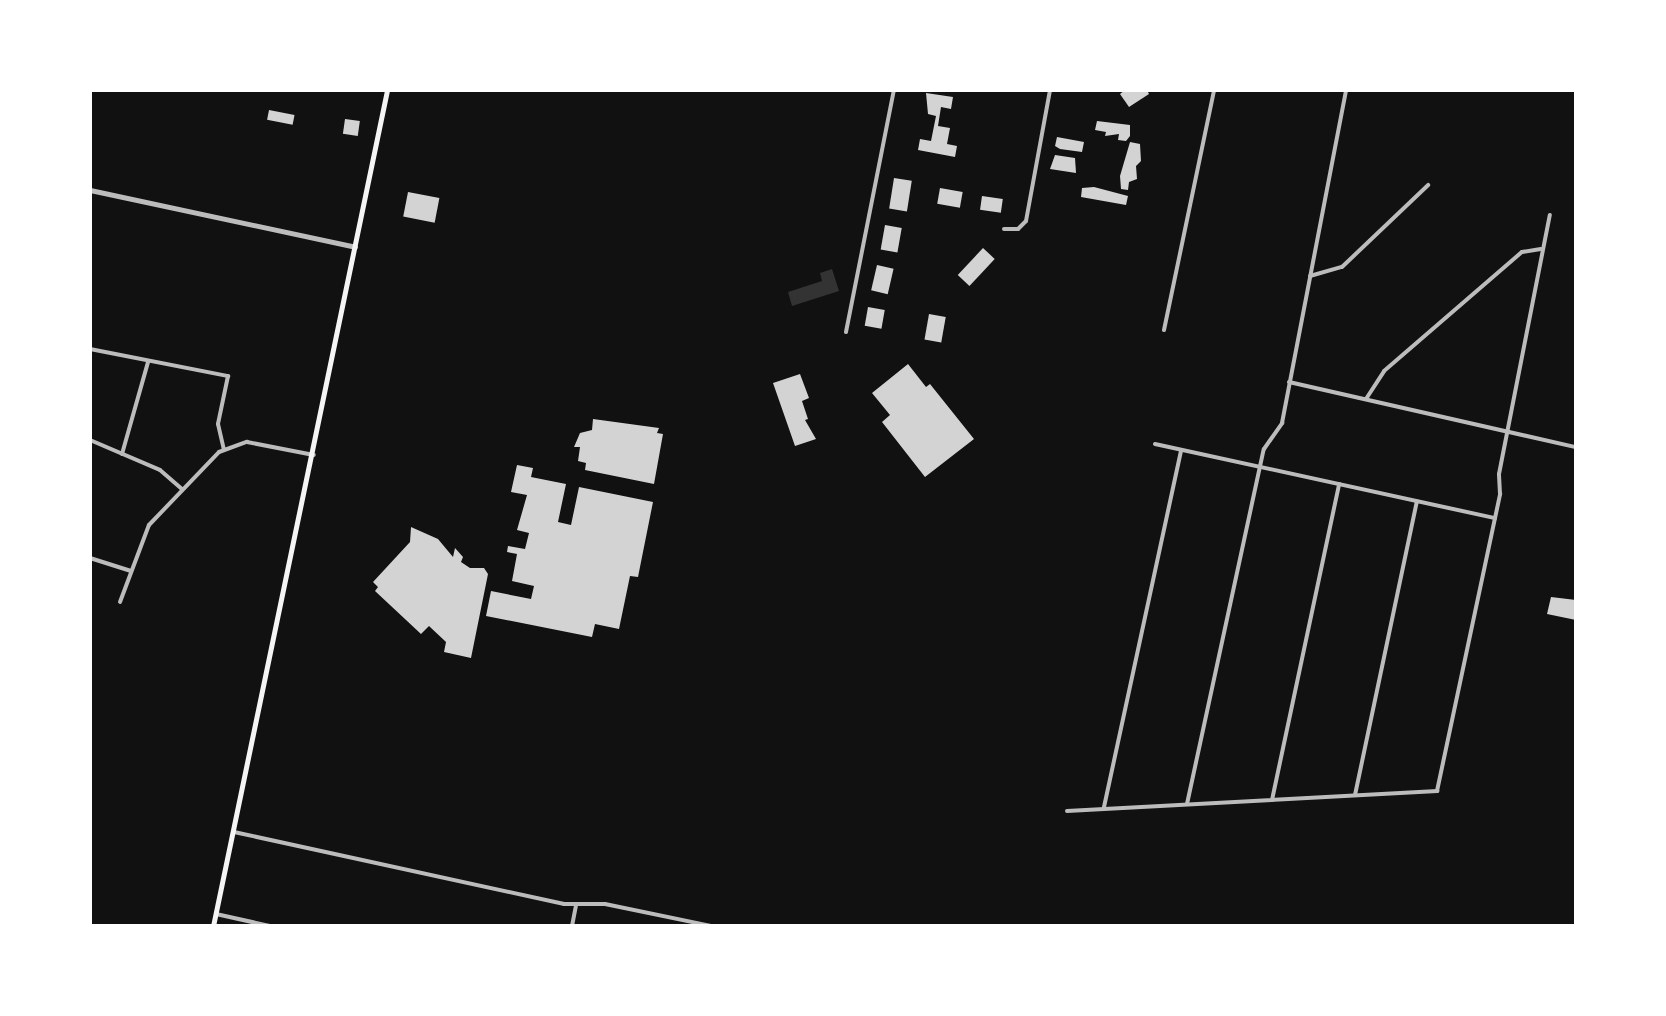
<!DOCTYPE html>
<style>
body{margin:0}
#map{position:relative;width:1666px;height:1016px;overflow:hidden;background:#111;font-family:Mulish,sans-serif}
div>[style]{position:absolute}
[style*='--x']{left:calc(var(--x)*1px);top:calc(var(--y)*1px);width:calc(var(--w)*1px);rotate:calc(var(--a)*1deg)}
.water>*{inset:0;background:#333}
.building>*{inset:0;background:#d3d3d3;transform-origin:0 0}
.minor>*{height:4px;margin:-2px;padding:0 2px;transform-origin:2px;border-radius:2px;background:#bcbcbc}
.tertiary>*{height:5px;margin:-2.5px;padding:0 2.5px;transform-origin:2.5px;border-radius:2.5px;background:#bcbcbc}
.secondary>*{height:5px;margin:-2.5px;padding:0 2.5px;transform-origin:2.5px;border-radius:2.5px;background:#f5f5f5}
span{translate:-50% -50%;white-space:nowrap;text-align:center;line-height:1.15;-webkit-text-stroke:10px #fff;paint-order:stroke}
.frame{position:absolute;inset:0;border:92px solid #fff;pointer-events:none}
</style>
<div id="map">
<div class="water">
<div style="clip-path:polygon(832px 269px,839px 291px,792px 306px,788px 292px,822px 281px,820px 273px)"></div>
</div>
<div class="building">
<div style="clip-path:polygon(1125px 90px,1147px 90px,1149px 94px,1129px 107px,1120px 94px)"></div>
<div style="clip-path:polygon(926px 93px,953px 97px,951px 109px,941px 107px,938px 126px,950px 128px,947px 144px,957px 146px,955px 157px,918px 150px,920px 139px,931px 141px,936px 116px,928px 114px)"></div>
<div style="left:269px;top:110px;width:26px;height:10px;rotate:11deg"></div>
<div style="left:345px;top:119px;width:15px;height:15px;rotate:8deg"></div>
<div style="clip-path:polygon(1097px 121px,1130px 125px,1130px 136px,1126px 141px,1118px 140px,1119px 134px,1105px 136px,1106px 132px,1095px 130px)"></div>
<div style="clip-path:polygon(1057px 137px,1084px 142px,1082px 152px,1060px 149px,1055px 146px)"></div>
<div style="clip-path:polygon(1130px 142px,1140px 144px,1141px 161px,1136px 166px,1137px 179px,1129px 182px,1128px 190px,1121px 189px,1120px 176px)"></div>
<div style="clip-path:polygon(1055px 155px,1075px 158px,1076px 173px,1050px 169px)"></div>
<div style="left:894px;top:178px;width:18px;height:31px;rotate:9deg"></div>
<div style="clip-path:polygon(1094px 187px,1128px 196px,1126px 205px,1081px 197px,1082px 188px)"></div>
<div style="left:940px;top:188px;width:23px;height:16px;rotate:10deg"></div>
<div style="left:408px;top:192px;width:32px;height:25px;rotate:11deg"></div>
<div style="left:982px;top:196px;width:21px;height:14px;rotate:8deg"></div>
<div style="left:885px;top:225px;width:17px;height:25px;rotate:10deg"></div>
<div style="left:983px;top:248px;width:16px;height:37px;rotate:43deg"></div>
<div style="left:877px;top:265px;width:17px;height:26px;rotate:13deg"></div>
<div style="left:868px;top:307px;width:17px;height:19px;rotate:10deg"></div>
<div style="left:929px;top:314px;width:17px;height:26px;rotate:10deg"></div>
<div style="clip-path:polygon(908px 364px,926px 387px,930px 384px,974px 439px,925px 477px,882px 422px,890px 415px,872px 393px)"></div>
<div style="clip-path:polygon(800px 374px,809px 398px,802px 401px,808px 419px,805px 420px,816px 439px,795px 446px,773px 383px)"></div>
<div style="clip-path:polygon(593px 419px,659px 428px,657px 433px,663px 434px,654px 484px,585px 470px,586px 463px,578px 461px,580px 447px,574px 447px,580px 433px,592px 430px)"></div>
<div style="clip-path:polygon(517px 465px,533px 468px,531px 477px,566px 484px,558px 522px,571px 525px,579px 487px,653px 502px,638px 577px,630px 576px,619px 629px,595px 624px,592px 637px,486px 616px,491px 591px,531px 599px,534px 586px,512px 581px,517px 554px,507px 552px,508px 546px,525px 549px,529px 533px,517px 530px,527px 495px,511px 492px)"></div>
<div style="clip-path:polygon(411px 527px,438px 539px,453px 557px,455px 548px,463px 557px,461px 562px,470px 568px,484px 568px,488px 574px,471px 658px,444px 652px,446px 642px,429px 626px,421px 634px,375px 591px,378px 587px,373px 582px,410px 542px)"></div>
<div style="clip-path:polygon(1551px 597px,1576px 600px,1576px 620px,1547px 614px)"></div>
</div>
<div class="minor">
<div style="--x:1004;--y:229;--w:14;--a:0"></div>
<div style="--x:1018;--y:229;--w:11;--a:-45"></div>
<div style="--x:1026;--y:221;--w:133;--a:-79.6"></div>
<div style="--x:1310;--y:276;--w:33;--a:-16"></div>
<div style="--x:1342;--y:267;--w:119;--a:-43.6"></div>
<div style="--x:1164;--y:330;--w:245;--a:-78.2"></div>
<div style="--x:846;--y:332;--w:247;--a:-78.8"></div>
<div style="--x:90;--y:349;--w:141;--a:11.1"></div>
<div style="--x:228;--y:376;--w:49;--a:101.8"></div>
<div style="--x:218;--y:424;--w:26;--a:77"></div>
<div style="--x:1289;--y:382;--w:294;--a:12.8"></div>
<div style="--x:1366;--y:399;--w:33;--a:-57"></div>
<div style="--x:1384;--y:371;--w:182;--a:-40.8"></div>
<div style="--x:1522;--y:252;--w:19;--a:-9"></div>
<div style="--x:90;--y:440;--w:76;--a:23.2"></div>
<div style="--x:160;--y:470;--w:29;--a:41"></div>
<div style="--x:1155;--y:444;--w:348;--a:12.3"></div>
<div style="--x:122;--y:454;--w:96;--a:-74.2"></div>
<div style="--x:90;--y:558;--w:43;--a:17.6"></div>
<div style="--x:120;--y:602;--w:82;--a:-69.4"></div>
<div style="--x:149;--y:525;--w:101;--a:-46.2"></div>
<div style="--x:219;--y:452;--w:30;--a:-20"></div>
<div style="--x:247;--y:442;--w:68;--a:11"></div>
<div style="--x:1355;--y:795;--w:300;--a:-78.1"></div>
<div style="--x:1272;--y:800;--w:323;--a:-78"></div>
<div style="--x:1187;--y:804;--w:363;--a:-77.8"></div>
<div style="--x:1264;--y:449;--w:32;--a:-55"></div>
<div style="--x:1282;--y:423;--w:339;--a:-79.1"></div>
<div style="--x:1104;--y:807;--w:365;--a:-77.8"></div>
<div style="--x:1067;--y:811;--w:371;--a:-3.1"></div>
<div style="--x:1437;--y:791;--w:304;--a:-78"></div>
<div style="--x:1500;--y:494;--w:20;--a:-93"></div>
<div style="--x:1499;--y:474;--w:264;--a:-78.9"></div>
<div style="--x:234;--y:832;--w:338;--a:12.3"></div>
<div style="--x:564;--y:904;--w:41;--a:0"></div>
<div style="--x:605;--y:904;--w:108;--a:11.7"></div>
<div style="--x:216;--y:914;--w:55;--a:12.5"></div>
<div style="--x:572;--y:926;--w:20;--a:-79"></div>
</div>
<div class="tertiary">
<div style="--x:90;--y:190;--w:271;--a:12.1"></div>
</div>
<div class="secondary">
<div style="--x:213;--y:926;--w:854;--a:-78.24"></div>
</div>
<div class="frame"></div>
</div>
